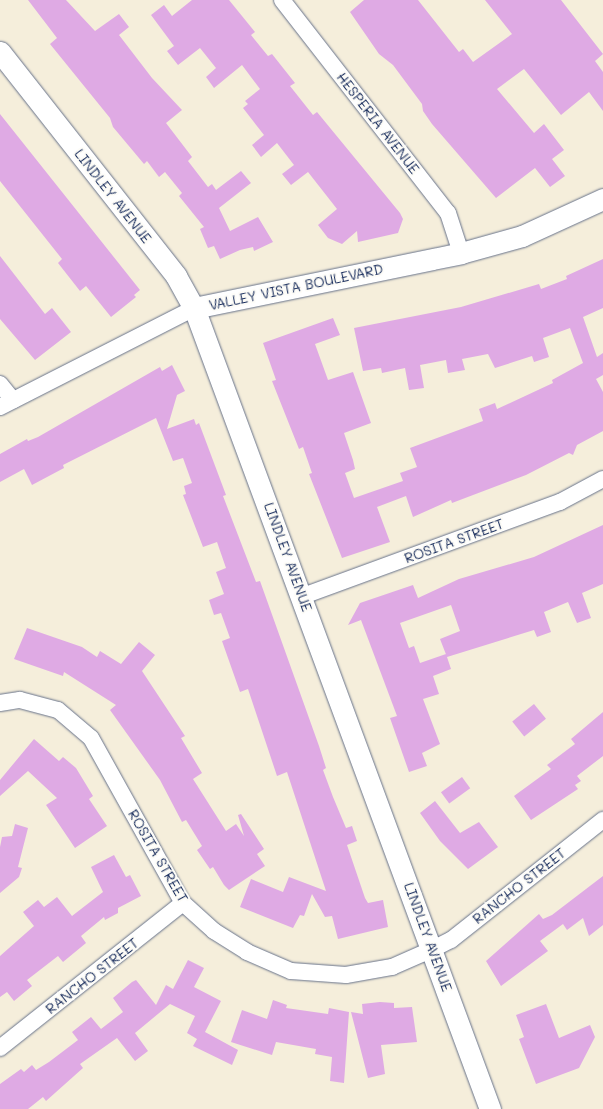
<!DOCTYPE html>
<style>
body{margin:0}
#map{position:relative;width:603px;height:1109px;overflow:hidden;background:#f5eedb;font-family:Mali,sans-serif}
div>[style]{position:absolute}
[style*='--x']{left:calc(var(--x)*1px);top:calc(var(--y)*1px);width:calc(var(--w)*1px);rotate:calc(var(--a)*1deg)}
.building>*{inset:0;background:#dfaae4;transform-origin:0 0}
.roads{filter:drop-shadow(0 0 1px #67728a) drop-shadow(0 0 1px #67728a)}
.minor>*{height:16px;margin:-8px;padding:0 8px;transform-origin:8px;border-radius:8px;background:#fff}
.tertiary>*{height:21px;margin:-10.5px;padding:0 10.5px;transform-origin:10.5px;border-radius:10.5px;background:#fff}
span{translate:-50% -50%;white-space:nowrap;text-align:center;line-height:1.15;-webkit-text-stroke:4px #fdfcf7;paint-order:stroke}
.street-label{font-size:14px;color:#1b2f5e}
</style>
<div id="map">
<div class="building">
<div style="clip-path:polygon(28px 0,66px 0,95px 31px,119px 14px,129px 27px,119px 35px,152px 78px,182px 110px,166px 123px,192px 157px,188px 161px,208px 187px,212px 184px,216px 190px,241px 171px,251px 183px,219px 208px,230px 231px,258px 217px,273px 242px,254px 251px,253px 247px,240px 250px,220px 259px,214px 246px,208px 248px,200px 229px,204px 227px,179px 196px,182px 193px,165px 172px,159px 177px,147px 161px,144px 164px,113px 127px,110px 118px,50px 44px,57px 38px)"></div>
<div style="clip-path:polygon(192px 0,229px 0,255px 32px,251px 35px,268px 56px,272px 54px,295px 83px,290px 86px,313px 115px,317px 112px,400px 213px,403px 219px,398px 233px,358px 242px,357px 231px,342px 244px,328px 238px,318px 225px,337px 209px,308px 172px,291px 185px,282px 174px,294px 165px,277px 143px,261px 157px,252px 145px,264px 135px,243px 108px,248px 104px,245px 101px,260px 89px,242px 65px,214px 88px,206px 77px,216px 68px,200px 48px,178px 65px,167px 51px,174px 46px,151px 15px,164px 5px,172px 16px)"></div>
<div style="clip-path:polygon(364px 0,418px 0,459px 52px,463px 49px,473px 62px,512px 34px,485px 0,561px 0,603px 54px,595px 61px,603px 72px,603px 111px,589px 92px,561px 115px,524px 69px,497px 89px,534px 133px,544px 124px,564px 150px,552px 159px,565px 176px,550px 187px,535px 168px,496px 198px,432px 124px,423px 111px,422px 104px,393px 65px,379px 54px,350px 12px)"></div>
<div style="clip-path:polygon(0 114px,140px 290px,134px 295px,136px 297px,111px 317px,86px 286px,80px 291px,58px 263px,62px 259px,0 181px)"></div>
<div style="clip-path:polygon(0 256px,45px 314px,52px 308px,71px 332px,35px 360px,0 319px)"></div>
<div style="clip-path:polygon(603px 259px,603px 308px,583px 317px,597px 357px,603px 353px,603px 375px,596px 379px,603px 392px,603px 431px,577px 445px,573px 455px,569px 453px,526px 475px,452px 503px,451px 500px,413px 517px,406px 496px,377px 507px,390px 542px,342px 558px,309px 474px,312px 473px,303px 447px,299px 449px,272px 381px,276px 380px,263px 343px,333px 318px,340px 335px,315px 344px,328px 380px,353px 372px,371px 423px,344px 433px,353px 460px,355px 469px,345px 473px,354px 498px,403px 481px,400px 473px,417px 467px,410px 448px,483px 421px,479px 409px,495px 403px,497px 409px,553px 383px,552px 380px,583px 363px,570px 328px,543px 338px,549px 357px,534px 362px,532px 356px,495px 368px,488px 354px,462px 359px,465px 370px,448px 373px,446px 360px,420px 365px,424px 388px,409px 390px,405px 368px,382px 373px,381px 368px,363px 371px,354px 328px,461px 307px,539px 284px,541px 289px,567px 279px,566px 276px)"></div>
<div style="clip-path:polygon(172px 365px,185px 391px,177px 395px,167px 429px,194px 419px,196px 425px,199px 423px,226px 495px,223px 496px,256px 582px,260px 581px,319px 746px,326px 768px,323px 770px,333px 797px,346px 828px,352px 826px,357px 841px,347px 845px,365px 898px,368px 903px,383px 900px,388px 927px,338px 939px,332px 916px,325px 917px,312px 894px,304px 916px,300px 915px,293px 928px,240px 907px,251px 879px,283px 892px,289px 877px,326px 891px,287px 772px,277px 776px,248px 689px,240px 692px,222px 641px,230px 638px,221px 613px,214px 615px,209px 600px,224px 594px,216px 572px,226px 568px,217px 542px,203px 547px,183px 495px,186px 494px,184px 486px,192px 483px,183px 458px,173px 461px,156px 418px,63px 465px,64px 468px,32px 485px,24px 469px,0 482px,0 454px,27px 439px,28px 441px,38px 437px,160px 367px,162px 371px)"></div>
<div style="clip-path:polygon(603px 525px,603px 584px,582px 593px,591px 618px,577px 623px,568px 602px,544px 612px,551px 632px,537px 637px,534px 630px,447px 657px,440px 639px,460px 631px,451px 605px,400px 623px,409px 648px,414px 646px,420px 663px,446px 654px,451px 669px,433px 676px,439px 694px,423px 699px,440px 744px,422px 753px,427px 766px,409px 772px,390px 718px,397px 716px,361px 620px,348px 625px,360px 603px,413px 585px,418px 598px,459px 579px,534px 557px)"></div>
<div style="clip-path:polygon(27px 628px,82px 647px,97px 657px,100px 651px,121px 664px,139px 642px,155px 655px,142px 671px,185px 736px,181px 738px,202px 773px,193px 779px,226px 831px,236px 824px,244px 836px,238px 815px,241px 814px,264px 849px,257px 854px,265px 866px,229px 890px,224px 885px,213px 867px,210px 869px,197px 850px,202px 846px,186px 820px,182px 822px,160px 780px,110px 710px,116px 705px,64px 672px,63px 676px,14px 659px)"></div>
<div style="left:534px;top:704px;width:19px;height:28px;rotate:51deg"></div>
<div style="clip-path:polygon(603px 712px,603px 756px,577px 776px,581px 781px,575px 785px,578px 789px,531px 820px,514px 796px,551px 769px,547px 765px,575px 744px,571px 739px)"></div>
<div style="clip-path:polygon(34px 739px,59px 761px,63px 757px,76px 768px,93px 796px,89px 799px,107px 826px,75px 848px,46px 805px,57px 798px,28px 771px,0 796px,0 780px)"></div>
<div style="left:462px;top:777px;width:14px;height:26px;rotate:54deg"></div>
<div style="clip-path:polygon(435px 801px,460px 833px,479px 822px,498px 847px,468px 869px,440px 841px,420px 813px)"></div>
<div style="clip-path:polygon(15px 824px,28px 828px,18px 867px,22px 868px,19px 877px,0 893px,0 847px,2px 837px,12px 836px)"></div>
<div style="clip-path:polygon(114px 855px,126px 877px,130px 875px,141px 896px,118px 908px,118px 913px,105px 920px,104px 917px,81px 936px,86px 943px,63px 962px,58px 956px,27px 980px,32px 986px,14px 1001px,7px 992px,0 997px,0 956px,34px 926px,23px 912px,38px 900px,44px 907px,57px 897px,72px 916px,103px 892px,91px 867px)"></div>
<div style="clip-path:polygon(603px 876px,603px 925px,589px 936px,583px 918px,567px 930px,563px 924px,540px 941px,548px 951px,501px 986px,486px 961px,539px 914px,543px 919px,552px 915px)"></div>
<div style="clip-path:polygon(188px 960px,204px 968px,194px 987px,221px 1001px,205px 1032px,238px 1050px,232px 1065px,193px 1046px,197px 1039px,187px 1033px,195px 1016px,170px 1004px,135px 1033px,148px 1051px,135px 1061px,117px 1038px,80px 1064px,83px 1068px,46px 1101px,43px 1097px,28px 1109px,0 1109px,0 1084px,21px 1069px,24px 1072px,32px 1065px,36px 1070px,49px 1062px,78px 1040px,72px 1032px,91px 1017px,101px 1029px,123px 1012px,113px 998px,132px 982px,136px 980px,156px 1005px,166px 985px,173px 989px)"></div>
<div style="clip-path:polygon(273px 1000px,287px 1005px,286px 1008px,328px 1014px,329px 1008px,349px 1012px,344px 1083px,330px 1081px,332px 1057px,315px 1054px,316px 1049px,276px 1042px,272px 1055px,231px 1042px,242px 1010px,267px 1019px)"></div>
<div style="clip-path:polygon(380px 1002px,394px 1003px,394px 1008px,412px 1007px,417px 1042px,381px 1045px,385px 1074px,368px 1078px,351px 1012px,363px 1014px,362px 1004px)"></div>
<div style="clip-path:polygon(546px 1004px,559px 1038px,590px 1025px,595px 1037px,579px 1068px,536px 1084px,519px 1039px,524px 1037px,516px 1015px)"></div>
</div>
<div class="roads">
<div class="minor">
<div style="--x:282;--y:0;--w:270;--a:52.1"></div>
<div style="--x:448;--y:213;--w:42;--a:72"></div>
<div style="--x:0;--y:384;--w:21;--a:51"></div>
<div style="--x:0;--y:407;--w:218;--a:-27"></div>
<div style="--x:303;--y:596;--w:274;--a:-20.1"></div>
<div style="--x:560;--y:502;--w:49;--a:-28.1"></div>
<div style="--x:0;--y:703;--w:20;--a:-9"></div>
<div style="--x:20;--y:700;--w:39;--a:15"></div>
<div style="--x:58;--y:710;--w:43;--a:40.3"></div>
<div style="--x:91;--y:738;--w:189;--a:60.9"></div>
<div style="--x:183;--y:903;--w:42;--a:42.1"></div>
<div style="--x:214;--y:931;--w:39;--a:32"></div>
<div style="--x:247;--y:952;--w:48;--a:23.4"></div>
<div style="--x:291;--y:971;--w:55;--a:4.2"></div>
<div style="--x:346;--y:975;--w:47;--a:-9.9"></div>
<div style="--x:392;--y:967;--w:45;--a:-23.7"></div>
<div style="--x:433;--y:949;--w:20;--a:-27"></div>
<div style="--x:451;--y:940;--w:194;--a:-38.3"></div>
<div style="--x:0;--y:1048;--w:233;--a:-38.4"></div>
</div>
<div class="tertiary">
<div style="--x:0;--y:52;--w:285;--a:51.8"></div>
<div style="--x:176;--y:276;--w:37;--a:61"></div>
<div style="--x:194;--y:308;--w:854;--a:69.72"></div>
<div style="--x:194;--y:308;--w:273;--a:-11.6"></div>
<div style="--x:461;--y:253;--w:63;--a:-15.6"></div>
<div style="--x:522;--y:236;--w:89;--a:-24.6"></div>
</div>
</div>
<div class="street-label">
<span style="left:378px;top:123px;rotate:52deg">HESPERIA AVENUE</span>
<span style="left:113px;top:196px;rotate:52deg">LINDLEY AVENUE</span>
<span style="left:296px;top:287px;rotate:-12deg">VALLEY VISTA BOULEVARD</span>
<span style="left:454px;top:541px;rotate:-20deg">ROSITA STREET</span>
<span style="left:288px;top:557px;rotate:70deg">LINDLEY AVENUE</span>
<span style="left:158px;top:856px;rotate:60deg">ROSITA STREET</span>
<span style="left:519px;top:886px;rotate:-38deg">RANCHO STREET</span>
<span style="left:428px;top:937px;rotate:70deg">LINDLEY AVENUE</span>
<span style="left:92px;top:976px;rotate:-38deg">RANCHO STREET</span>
</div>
</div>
